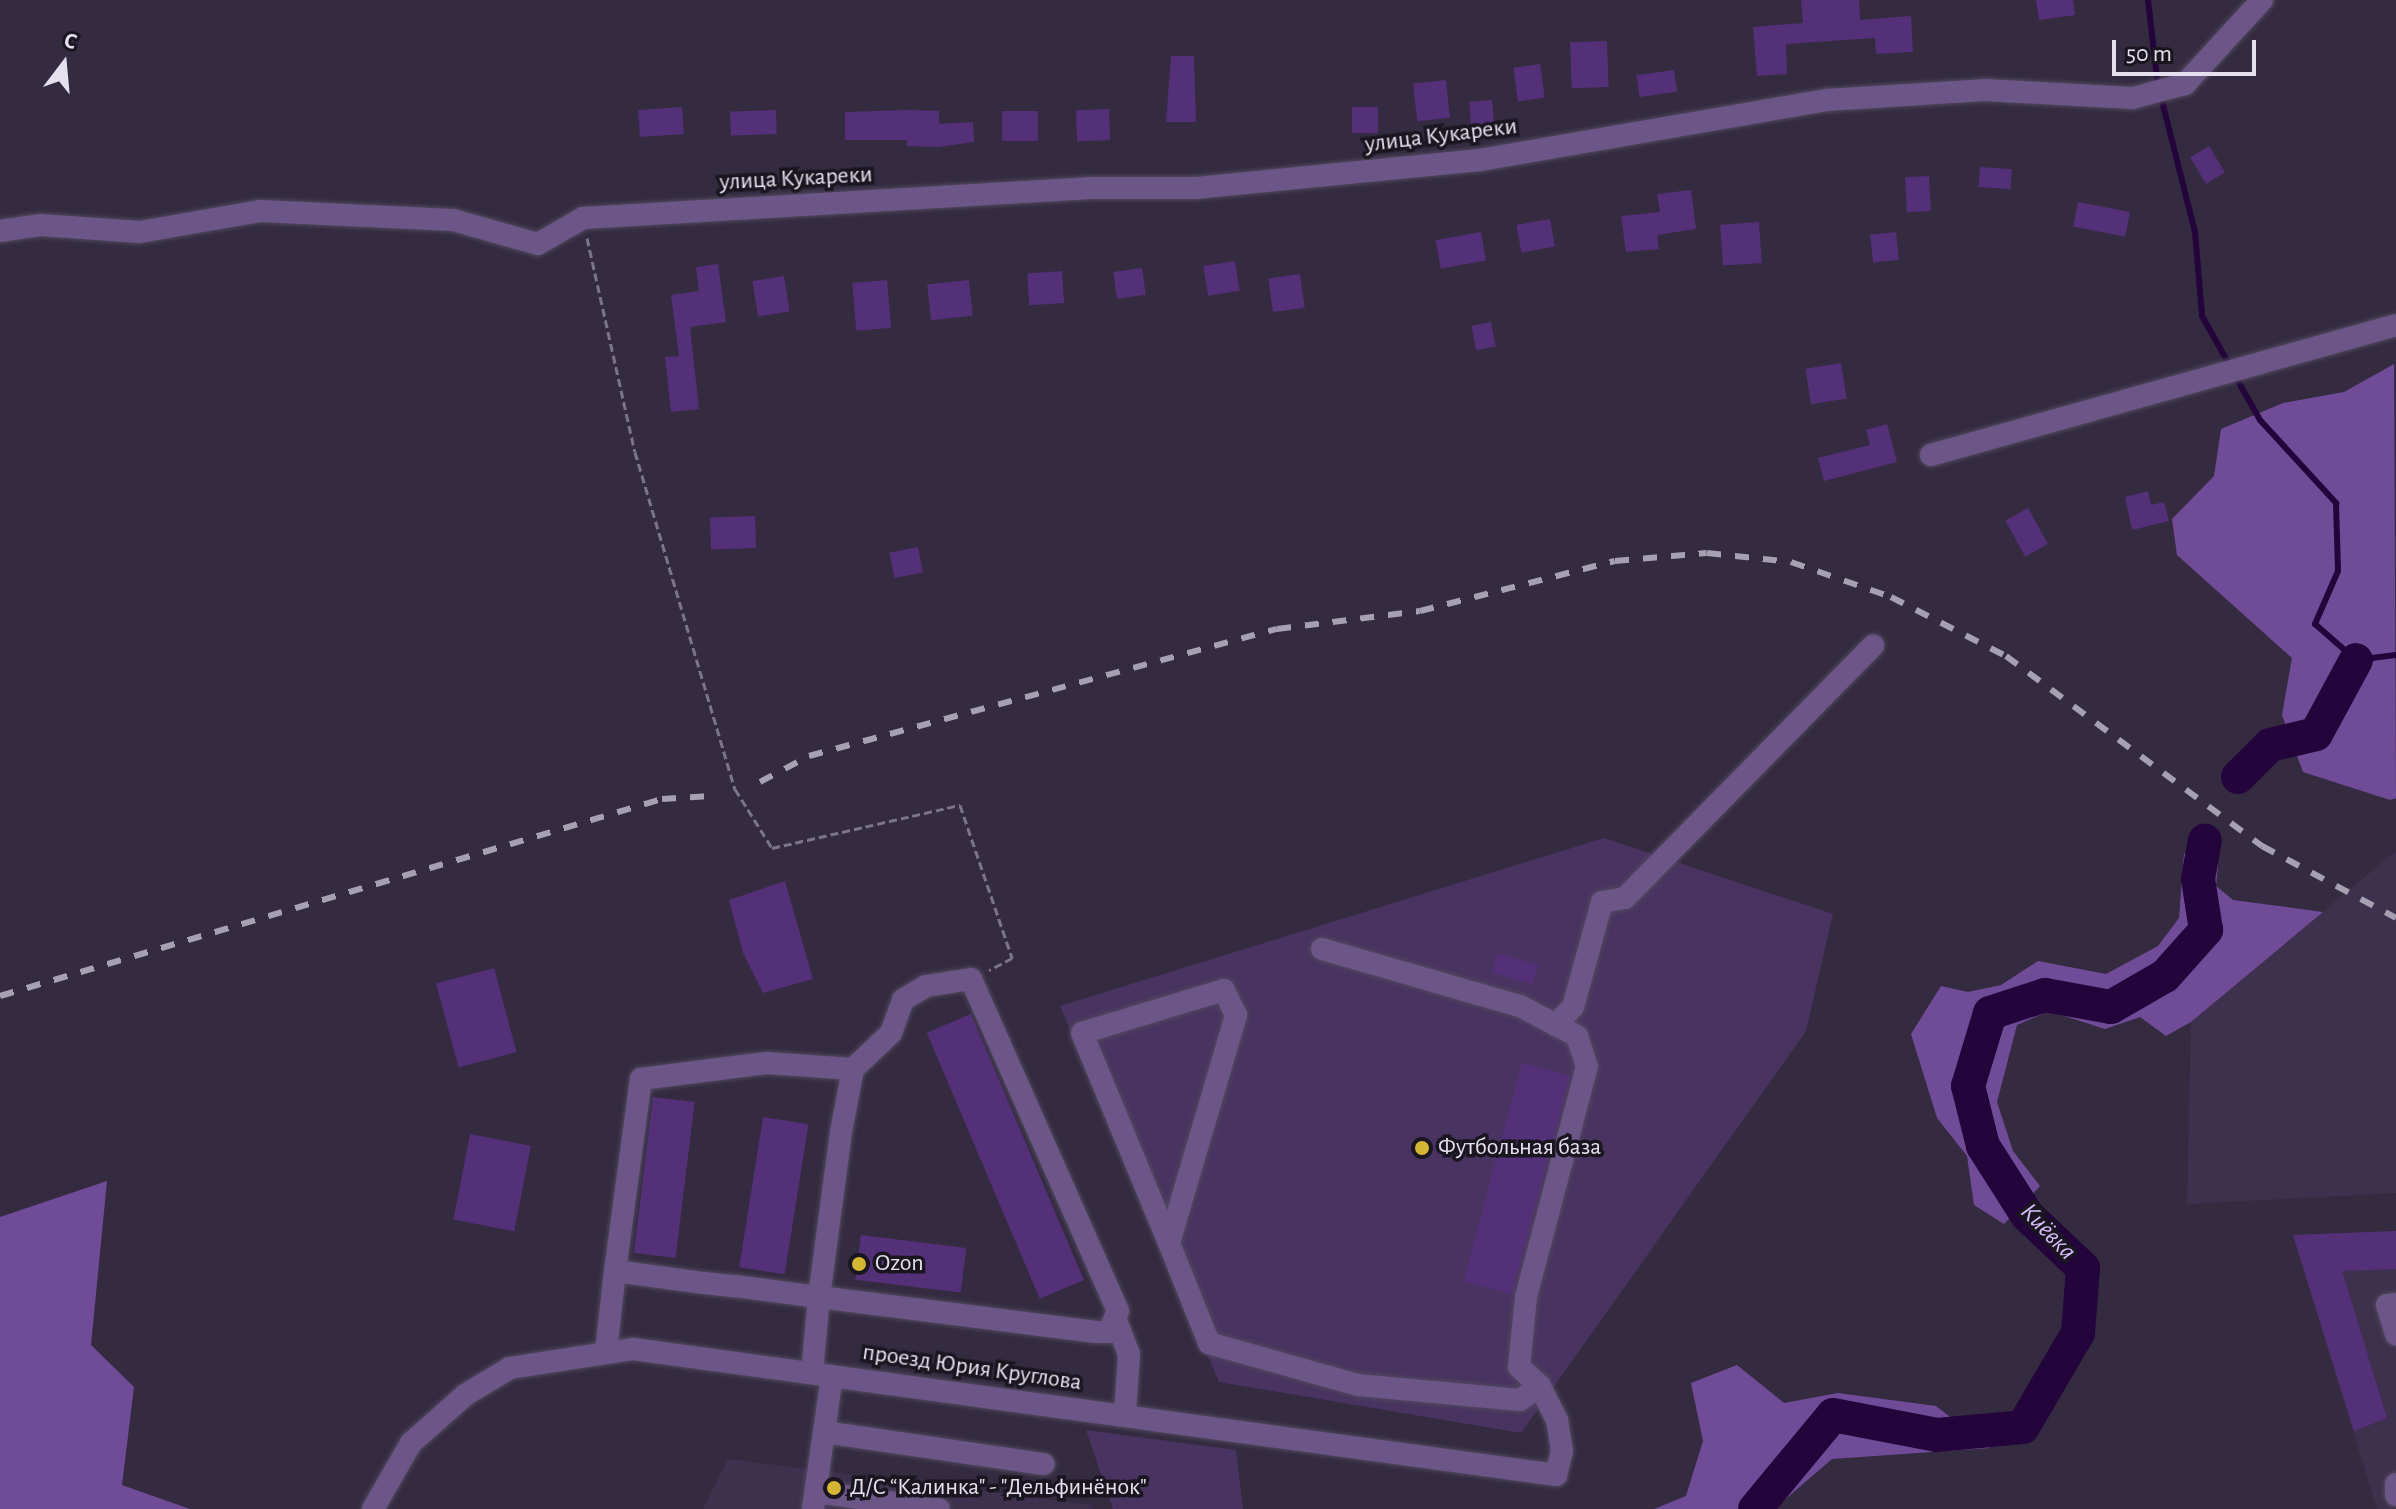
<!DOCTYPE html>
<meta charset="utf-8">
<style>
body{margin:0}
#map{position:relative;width:2396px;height:1509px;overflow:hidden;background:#342b41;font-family:"Alegreya Sans",sans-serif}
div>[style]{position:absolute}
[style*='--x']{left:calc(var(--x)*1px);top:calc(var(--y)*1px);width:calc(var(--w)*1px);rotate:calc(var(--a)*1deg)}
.built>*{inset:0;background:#3e314e}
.green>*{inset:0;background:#493461}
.forest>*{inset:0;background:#704c98}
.stream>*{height:6px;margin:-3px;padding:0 3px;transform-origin:3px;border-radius:3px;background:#23053c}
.river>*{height:34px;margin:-17px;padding:0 17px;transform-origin:17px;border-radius:17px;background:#23053c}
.building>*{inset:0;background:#543079;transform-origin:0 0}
.path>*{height:3px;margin-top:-1.5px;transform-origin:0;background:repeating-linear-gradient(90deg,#7c7487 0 8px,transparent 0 12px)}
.roads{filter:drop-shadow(0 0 2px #50485d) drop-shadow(0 0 2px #50485d)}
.minor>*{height:22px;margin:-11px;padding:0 11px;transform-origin:11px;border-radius:11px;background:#6c5687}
.rail>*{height:6px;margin-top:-3px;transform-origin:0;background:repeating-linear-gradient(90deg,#a7a0b0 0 14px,transparent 0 28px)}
.dots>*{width:22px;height:22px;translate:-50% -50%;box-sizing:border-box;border:4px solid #1a1620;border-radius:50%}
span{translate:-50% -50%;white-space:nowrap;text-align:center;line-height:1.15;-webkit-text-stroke:7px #1a1620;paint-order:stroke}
.street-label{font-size:24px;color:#e6e0ee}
.poi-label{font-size:24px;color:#e6e0ee}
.left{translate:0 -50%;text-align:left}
.water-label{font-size:26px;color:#d9befd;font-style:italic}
.north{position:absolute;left:24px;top:24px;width:80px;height:80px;-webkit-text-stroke:6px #1a1620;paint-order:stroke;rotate:16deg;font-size:22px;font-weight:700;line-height:32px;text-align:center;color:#e6e0ee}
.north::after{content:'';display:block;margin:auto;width:28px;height:36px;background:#e6e0ee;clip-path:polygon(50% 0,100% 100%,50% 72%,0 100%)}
.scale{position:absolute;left:2112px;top:40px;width:144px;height:36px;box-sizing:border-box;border:4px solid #e6e0ee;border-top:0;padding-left:10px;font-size:24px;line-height:28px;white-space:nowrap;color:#e6e0ee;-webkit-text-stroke:6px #1a1620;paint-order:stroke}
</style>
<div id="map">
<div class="built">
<div style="clip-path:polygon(2396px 851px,2396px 1193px,2187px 1204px,2191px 1022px)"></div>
<div style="clip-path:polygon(2396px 1231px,2396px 1509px,2377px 1509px,2293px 1235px)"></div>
<div style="clip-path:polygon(728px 1459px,1091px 1505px,1093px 1509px,703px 1509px)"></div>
</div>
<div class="green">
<div style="clip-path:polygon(1604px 838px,1833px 914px,1806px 1031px,1521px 1433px,1219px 1382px,1060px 1006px)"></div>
<div style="clip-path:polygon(1086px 1430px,1236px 1450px,1243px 1509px,1113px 1509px)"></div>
</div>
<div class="forest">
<div style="clip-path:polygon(2394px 364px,2396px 798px,2390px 800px,2303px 772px,2282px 715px,2292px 658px,2177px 555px,2172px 519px,2214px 476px,2221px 429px,2283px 403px,2344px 392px)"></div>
<div style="clip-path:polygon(2184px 853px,2218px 866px,2216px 886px,2233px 900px,2323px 912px,2191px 1022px,2166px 1036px,2140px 1017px,2105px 1029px,2049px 1011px,2017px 1025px,1997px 1102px,2013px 1151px,2040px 1186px,2004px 1224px,1974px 1205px,1967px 1156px,1937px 1118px,1911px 1034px,1941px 986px,1968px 992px,2001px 985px,2038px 961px,2106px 974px,2158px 946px,2179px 918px)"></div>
<div style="clip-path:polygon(107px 1181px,91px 1345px,134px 1387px,122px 1485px,190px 1509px,0 1509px,0 1217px)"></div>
<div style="clip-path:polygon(1737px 1365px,1784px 1403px,1838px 1393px,1936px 1406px,1990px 1448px,1832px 1459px,1774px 1509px,1654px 1509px,1686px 1496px,1703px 1441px,1691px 1383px)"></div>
</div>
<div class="stream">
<div style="--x:2148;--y:0;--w:87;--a:83.4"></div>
<div style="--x:2161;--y:97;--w:139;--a:75.9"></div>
<div style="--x:2195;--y:232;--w:84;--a:85.2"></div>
<div style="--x:2202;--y:316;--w:57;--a:60.8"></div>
<div style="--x:2235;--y:376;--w:51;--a:60.4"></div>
<div style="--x:2260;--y:420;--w:113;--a:47.5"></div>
<div style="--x:2336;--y:503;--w:68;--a:88.3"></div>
<div style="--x:2338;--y:571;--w:58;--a:113.5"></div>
<div style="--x:2315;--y:624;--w:55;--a:41.3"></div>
<div style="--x:2356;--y:660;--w:40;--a:-7.1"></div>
</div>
<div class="river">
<div style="--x:2238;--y:777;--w:45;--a:-45"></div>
<div style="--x:2270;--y:745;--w:47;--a:-13.4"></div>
<div style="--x:2316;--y:734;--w:84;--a:-61.6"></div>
<div style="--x:1755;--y:1509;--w:122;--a:-50.3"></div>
<div style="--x:1833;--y:1415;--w:106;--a:10.9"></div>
<div style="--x:1937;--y:1435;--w:86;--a:-5.3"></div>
<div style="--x:2023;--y:1427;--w:109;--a:-59.7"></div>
<div style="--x:2078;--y:1333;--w:65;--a:-85.6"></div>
<div style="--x:2083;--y:1268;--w:77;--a:-136.6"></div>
<div style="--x:2027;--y:1215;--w:82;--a:-122.5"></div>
<div style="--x:1983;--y:1146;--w:62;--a:-104"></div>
<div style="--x:1968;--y:1086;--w:76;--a:-73.2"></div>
<div style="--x:1990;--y:1013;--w:58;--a:-18.1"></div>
<div style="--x:2045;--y:995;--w:67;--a:10.3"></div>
<div style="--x:2111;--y:1007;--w:62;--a:-29.9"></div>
<div style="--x:2165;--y:976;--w:62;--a:-48.3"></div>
<div style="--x:2206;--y:930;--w:52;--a:-98.9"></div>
<div style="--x:2198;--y:879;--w:39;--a:-80"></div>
</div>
<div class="building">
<div style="clip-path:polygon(1801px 0,1859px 0,1860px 20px,1911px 16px,1913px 52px,1876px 54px,1875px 38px,1786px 44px,1787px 74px,1757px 76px,1753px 27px,1803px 23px)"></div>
<div style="clip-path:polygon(2036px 0,2073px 0,2075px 15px,2039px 20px)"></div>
<div style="left:1607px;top:41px;width:46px;height:37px;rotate:88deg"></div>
<div style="clip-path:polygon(1171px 56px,1194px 56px,1196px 122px,1166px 122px)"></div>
<div style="left:1540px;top:64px;width:34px;height:27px;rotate:82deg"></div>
<div style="left:1674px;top:70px;width:22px;height:38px;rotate:82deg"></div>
<div style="left:1446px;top:80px;width:38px;height:33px;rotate:84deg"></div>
<div style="left:1492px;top:100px;width:23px;height:23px;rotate:85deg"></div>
<div style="left:682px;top:107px;width:27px;height:44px;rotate:86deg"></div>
<div style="left:1378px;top:107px;width:26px;height:26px;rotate:90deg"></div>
<div style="left:1109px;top:109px;width:31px;height:33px;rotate:88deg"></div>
<div style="left:776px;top:110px;width:24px;height:46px;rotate:88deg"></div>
<div style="clip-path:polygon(908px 110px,939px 111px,939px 124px,973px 122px,974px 142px,938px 147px,907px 146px,907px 140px,845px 140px,845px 112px)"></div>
<div style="left:1002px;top:111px;width:36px;height:30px"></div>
<div style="left:2209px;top:146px;width:31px;height:22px;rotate:59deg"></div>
<div style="left:1980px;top:167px;width:32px;height:20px;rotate:4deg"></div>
<div style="left:1929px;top:176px;width:35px;height:24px;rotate:87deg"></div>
<div style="clip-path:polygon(1691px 190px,1696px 229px,1657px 235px,1659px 249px,1626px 252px,1621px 216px,1660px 212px,1657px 194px)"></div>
<div style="left:2078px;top:202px;width:53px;height:25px;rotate:11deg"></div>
<div style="left:1550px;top:219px;width:28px;height:34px;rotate:80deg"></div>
<div style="left:1759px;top:222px;width:41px;height:39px;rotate:86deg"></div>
<div style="left:1481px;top:232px;width:29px;height:46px;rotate:80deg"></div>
<div style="left:1896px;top:232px;width:28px;height:26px;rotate:84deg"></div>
<div style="left:1235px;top:261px;width:30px;height:32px;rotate:81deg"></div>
<div style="clip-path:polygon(718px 264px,726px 322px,690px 327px,699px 409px,671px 412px,665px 357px,679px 356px,671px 295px,699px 291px,696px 267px)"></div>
<div style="left:1142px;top:268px;width:27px;height:29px;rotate:82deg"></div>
<div style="left:1062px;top:271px;width:32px;height:35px;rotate:86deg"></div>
<div style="left:1300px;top:274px;width:34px;height:32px;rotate:82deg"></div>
<div style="left:784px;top:276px;width:36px;height:32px;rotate:81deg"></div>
<div style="left:887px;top:280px;width:48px;height:35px;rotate:85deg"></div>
<div style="left:969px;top:280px;width:36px;height:42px;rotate:84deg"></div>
<div style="left:1491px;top:322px;width:25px;height:20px;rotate:79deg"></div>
<div style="left:1841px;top:363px;width:36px;height:36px;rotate:81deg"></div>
<div style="clip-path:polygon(1887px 424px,1897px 462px,1824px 481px,1818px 458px,1870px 445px,1866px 430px)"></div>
<div style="clip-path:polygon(2148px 491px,2151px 505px,2164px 502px,2169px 521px,2132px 530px,2125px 497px)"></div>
<div style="left:2028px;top:508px;width:41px;height:26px;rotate:61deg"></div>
<div style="left:755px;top:516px;width:32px;height:45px;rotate:88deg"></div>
<div style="left:918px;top:547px;width:26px;height:29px;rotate:79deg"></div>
<div style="clip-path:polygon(785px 881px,813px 979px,763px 993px,743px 953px,729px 900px)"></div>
<div style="left:1498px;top:953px;width:42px;height:20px;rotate:17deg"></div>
<div style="left:494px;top:968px;width:87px;height:60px;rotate:75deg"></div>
<div style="left:971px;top:1014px;width:289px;height:48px;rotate:67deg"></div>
<div style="left:1522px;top:1063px;width:50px;height:226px;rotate:15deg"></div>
<div style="left:653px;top:1097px;width:42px;height:157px;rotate:7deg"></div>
<div style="left:763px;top:1117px;width:46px;height:152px;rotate:9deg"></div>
<div style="left:470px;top:1134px;width:62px;height:87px;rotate:11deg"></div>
<div style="clip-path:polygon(2396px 1231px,2396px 1269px,2342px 1271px,2387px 1418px,2354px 1431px,2293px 1235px)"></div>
<div style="left:861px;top:1235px;width:106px;height:45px;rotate:7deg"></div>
</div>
<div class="path">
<div style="--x:587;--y:238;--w:219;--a:77.4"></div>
<div style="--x:635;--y:452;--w:352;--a:73.5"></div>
<div style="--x:735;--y:789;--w:70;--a:57.9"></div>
<div style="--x:772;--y:848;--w:193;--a:-12.9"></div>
<div style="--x:960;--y:805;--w:162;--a:71.2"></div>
<div style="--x:1012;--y:958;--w:26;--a:152"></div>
</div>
<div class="roads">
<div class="minor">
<div style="--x:0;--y:231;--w:40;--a:-8.5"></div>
<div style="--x:40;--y:225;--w:100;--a:4"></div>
<div style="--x:140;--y:232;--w:122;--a:-9.9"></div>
<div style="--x:260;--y:211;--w:193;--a:2.7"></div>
<div style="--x:453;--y:220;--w:88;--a:15.8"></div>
<div style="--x:538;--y:244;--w:52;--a:-30"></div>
<div style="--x:583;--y:218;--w:509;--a:-3.38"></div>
<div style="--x:1091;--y:188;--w:104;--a:0"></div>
<div style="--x:1195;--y:188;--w:286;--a:-5.6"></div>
<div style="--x:1480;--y:160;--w:352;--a:-9.8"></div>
<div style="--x:1827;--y:100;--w:157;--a:-3.6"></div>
<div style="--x:1984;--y:90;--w:149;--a:3.1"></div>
<div style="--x:2133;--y:98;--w:54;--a:-15.1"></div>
<div style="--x:2185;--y:84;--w:114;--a:-47.5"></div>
<div style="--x:1931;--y:455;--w:483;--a:-15.6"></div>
<div style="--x:1322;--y:949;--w:206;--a:16.1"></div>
<div style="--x:1520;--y:1006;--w:64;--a:27.8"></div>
<div style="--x:1577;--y:1036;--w:32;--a:72"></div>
<div style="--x:1587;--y:1066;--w:239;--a:104.8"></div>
<div style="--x:1526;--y:1297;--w:70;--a:95.7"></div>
<div style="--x:1519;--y:1367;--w:28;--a:42"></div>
<div style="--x:1555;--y:1025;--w:25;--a:-45"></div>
<div style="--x:1573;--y:1007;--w:109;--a:-74.6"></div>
<div style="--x:1602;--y:902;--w:23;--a:-10"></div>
<div style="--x:1625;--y:898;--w:354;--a:-45.5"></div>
<div style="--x:615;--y:1271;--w:194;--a:-82.3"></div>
<div style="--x:641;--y:1079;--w:126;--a:-7.3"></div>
<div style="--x:766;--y:1063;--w:87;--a:3.9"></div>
<div style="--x:2396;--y:1304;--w:9;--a:174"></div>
<div style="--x:2387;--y:1305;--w:31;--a:73"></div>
<div style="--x:1117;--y:1323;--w:33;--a:69"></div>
<div style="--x:1129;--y:1354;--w:61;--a:93.8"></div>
<div style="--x:606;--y:1352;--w:81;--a:-83.7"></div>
<div style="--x:615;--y:1271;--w:90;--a:7.7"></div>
<div style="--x:704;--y:1283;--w:31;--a:6"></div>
<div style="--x:735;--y:1286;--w:85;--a:7.5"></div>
<div style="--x:819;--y:1297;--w:279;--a:7.2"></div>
<div style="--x:1096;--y:1332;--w:13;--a:0"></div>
<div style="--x:1109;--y:1332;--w:23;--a:-67"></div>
<div style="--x:1118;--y:1311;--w:363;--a:-113.9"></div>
<div style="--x:971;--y:979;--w:46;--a:171.2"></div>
<div style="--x:926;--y:986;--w:27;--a:149"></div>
<div style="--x:903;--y:1000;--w:35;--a:110"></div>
<div style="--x:891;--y:1033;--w:52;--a:136.5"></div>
<div style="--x:853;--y:1069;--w:64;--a:100.8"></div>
<div style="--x:841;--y:1132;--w:166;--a:97.6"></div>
<div style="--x:819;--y:1297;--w:76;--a:95.3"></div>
<div style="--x:824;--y:1432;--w:222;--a:8.3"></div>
<div style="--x:2396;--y:1484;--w:11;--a:90"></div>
<div style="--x:816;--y:1492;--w:124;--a:7.9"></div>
<div style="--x:373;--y:1509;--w:76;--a:-60.1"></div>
<div style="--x:411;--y:1443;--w:72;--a:-41.6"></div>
<div style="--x:465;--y:1395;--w:52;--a:-31"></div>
<div style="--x:510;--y:1368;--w:124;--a:-8.8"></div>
<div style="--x:633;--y:1349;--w:932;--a:7.77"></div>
<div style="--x:1556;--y:1475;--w:25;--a:-76"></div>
<div style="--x:1562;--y:1451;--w:31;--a:-99"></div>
<div style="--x:1557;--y:1420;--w:38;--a:-117"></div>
<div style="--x:1540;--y:1386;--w:24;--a:145"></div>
<div style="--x:1520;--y:1400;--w:163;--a:-174.7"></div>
<div style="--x:1358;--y:1385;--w:155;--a:-164.3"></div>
<div style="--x:1209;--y:1343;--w:108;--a:-111.8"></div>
<div style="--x:1169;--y:1243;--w:238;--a:-73.6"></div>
<div style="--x:1236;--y:1015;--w:28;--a:-116"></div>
<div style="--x:1224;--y:990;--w:148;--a:163.2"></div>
<div style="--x:1082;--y:1033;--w:227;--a:67.5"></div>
<div style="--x:813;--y:1509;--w:134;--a:-81.9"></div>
</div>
</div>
<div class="rail">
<div style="--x:760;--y:782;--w:55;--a:-28"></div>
<div style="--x:809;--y:756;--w:485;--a:-15.2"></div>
<div style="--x:1277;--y:629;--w:144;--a:-7.2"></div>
<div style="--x:1420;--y:611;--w:201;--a:-14.4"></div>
<div style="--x:1615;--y:561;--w:92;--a:-5"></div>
<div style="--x:1707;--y:553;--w:84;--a:6.1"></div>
<div style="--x:1791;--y:562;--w:106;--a:19.3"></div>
<div style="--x:1891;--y:597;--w:129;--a:27.2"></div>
<div style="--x:2006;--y:656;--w:319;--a:36.6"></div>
<div style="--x:2262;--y:846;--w:152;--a:28.2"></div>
<div style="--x:0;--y:996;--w:691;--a:-16.57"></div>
<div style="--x:662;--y:799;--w:49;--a:-3.5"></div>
</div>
<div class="dots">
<div style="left:1422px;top:1148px;background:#d5b534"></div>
<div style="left:859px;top:1264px;background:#d5b534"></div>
<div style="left:834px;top:1488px;background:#d5b534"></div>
</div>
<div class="street-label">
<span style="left:1441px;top:136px;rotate:-7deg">улица Кукареки</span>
<span style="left:796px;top:179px;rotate:-3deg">улица Кукареки</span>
<span style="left:972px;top:1368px;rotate:8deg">проезд Юрия Круглова</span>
</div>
<div class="poi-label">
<span class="left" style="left:1438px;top:1148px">Футбольная база</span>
<span class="left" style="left:875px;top:1264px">Ozon</span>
<span class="left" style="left:850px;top:1488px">Д/С “Калинка" - "Дельфинёнок"</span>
</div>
<div class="water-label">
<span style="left:2048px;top:1232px;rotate:46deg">Киёвка</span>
</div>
<div class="north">С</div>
<div class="scale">50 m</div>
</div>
